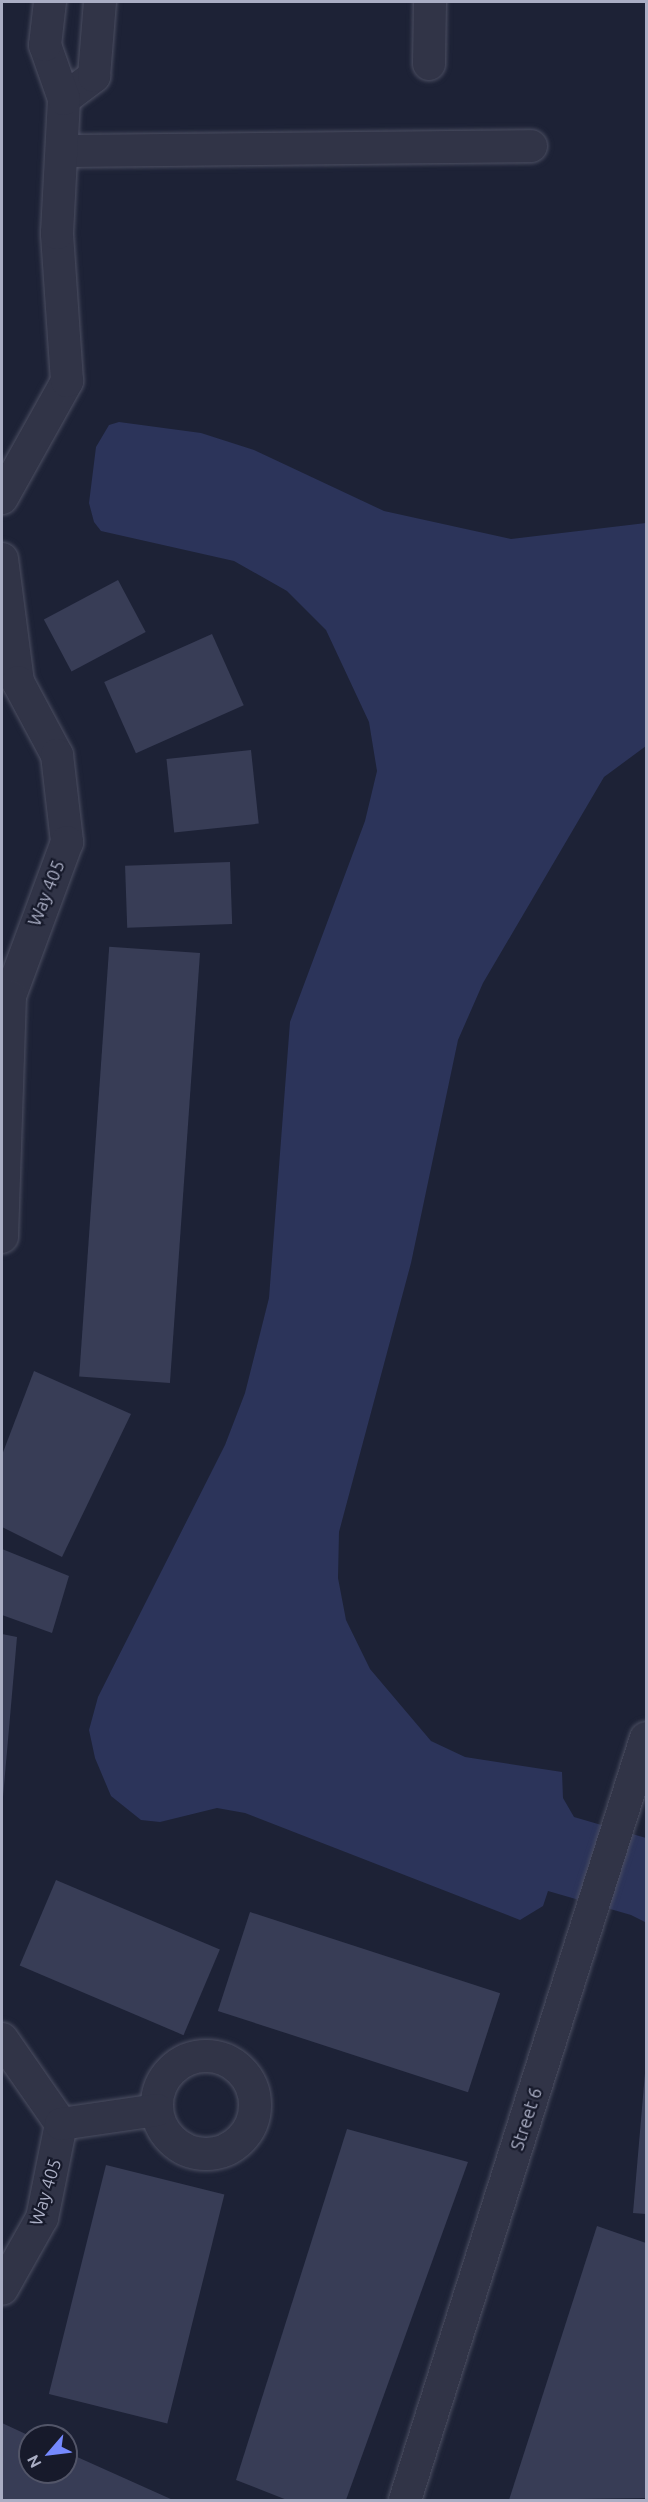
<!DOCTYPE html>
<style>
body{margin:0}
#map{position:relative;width:648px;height:2502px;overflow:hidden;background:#1d2236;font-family:Ubuntu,sans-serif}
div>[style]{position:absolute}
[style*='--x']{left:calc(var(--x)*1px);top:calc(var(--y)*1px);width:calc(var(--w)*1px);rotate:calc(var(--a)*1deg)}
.water>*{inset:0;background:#2c345a}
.building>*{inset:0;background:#383d56;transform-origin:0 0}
.roads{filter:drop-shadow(0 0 2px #4c4f62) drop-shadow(0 0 2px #4c4f62)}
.street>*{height:32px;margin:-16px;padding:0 16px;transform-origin:16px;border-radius:16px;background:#313447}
.street>.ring{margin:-16px;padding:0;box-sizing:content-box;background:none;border:32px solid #313447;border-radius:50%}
span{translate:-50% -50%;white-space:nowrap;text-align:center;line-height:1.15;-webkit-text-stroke:4.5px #171a2b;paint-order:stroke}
.street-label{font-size:18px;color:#aaaec4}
.frame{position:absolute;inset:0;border:3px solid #aaaec4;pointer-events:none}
.north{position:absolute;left:18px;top:2424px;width:60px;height:60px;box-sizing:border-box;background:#171a2b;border:2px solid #525568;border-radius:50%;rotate:242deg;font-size:16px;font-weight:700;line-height:24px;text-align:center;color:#aaaec4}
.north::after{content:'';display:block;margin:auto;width:21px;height:27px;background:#7589fe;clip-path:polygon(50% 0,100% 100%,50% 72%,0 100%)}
</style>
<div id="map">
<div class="water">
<div style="clip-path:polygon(119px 422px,201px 433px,254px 450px,384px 511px,511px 539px,646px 523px,646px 746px,604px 777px,483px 983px,458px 1040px,411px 1263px,339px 1532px,338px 1578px,346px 1620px,370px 1669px,431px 1741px,465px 1757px,562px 1772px,563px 1798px,574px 1817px,646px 1838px,646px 1944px,645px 1922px,631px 1915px,548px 1891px,543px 1906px,520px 1920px,245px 1813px,217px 1808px,160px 1822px,141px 1820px,111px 1796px,95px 1758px,89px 1730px,98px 1697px,225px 1445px,245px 1393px,269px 1298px,290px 1022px,365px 821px,377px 771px,369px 722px,326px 630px,287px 591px,234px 561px,101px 531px,94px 522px,89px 503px,96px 447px,109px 425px)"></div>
</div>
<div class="building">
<div style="left:118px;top:580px;width:59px;height:84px;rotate:62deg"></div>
<div style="left:212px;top:634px;width:78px;height:118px;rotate:66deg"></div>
<div style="left:251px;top:750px;width:74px;height:85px;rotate:84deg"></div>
<div style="left:230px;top:862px;width:62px;height:105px;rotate:88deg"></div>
<div style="left:200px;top:953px;width:431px;height:91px;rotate:94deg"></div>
<div style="clip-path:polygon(34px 1371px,131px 1414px,62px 1557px,2px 1527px,2px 1455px)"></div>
<div style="clip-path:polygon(2px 1549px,69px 1576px,52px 1633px,2px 1615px)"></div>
<div style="clip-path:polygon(2px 1634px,17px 1637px,3px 1797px,2px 1797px)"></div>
<div style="left:56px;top:1880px;width:178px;height:93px;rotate:23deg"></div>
<div style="left:250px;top:1912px;width:263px;height:104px;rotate:18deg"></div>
<div style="clip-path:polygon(645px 2073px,646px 2073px,646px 2214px,633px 2213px)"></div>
<div style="clip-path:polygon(347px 2129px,468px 2162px,346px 2500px,287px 2500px,236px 2480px)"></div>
<div style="left:106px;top:2165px;width:122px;height:236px;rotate:14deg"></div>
<div style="clip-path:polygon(597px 2226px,646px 2243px,646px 2498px,509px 2500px)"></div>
<div style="clip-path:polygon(2px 2423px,30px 2436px,30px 2472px,66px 2472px,66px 2452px,173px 2500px,2px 2500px)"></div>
</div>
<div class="roads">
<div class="street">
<div style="--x:429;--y:64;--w:62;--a:-89.1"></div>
<div style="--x:64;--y:99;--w:38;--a:-37"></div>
<div style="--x:94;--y:76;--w:74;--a:-85.4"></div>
<div style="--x:62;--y:151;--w:469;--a:-0.6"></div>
<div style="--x:2;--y:498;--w:134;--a:-60.9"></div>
<div style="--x:67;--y:381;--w:148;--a:-93.9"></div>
<div style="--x:57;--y:233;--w:134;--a:-87"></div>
<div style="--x:64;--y:99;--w:57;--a:-109.4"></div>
<div style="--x:45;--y:45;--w:43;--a:-83.4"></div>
<div style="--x:2;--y:559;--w:124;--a:82.6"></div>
<div style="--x:18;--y:682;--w:83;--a:61.9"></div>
<div style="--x:57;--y:755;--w:88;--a:83.4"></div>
<div style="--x:67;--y:842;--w:164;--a:110.3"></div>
<div style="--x:10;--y:996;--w:241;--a:91.9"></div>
<div style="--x:2;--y:2039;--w:103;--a:55.2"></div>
<div style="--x:61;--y:2124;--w:96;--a:101.4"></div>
<div style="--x:42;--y:2218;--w:81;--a:119.4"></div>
<div class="ring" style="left:157px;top:2056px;width:66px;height:66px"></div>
<div style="--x:61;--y:2124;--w:97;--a:-8.3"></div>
<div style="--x:405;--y:2500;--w:799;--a:-72.45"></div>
</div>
</div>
<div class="street-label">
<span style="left:46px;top:893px;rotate:-68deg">Way 405</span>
<span style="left:526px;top:2119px;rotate:-72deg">Street 6</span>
<span style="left:45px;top:2192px;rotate:-73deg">Way 405</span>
</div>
<div class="frame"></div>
<div class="north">N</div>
</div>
